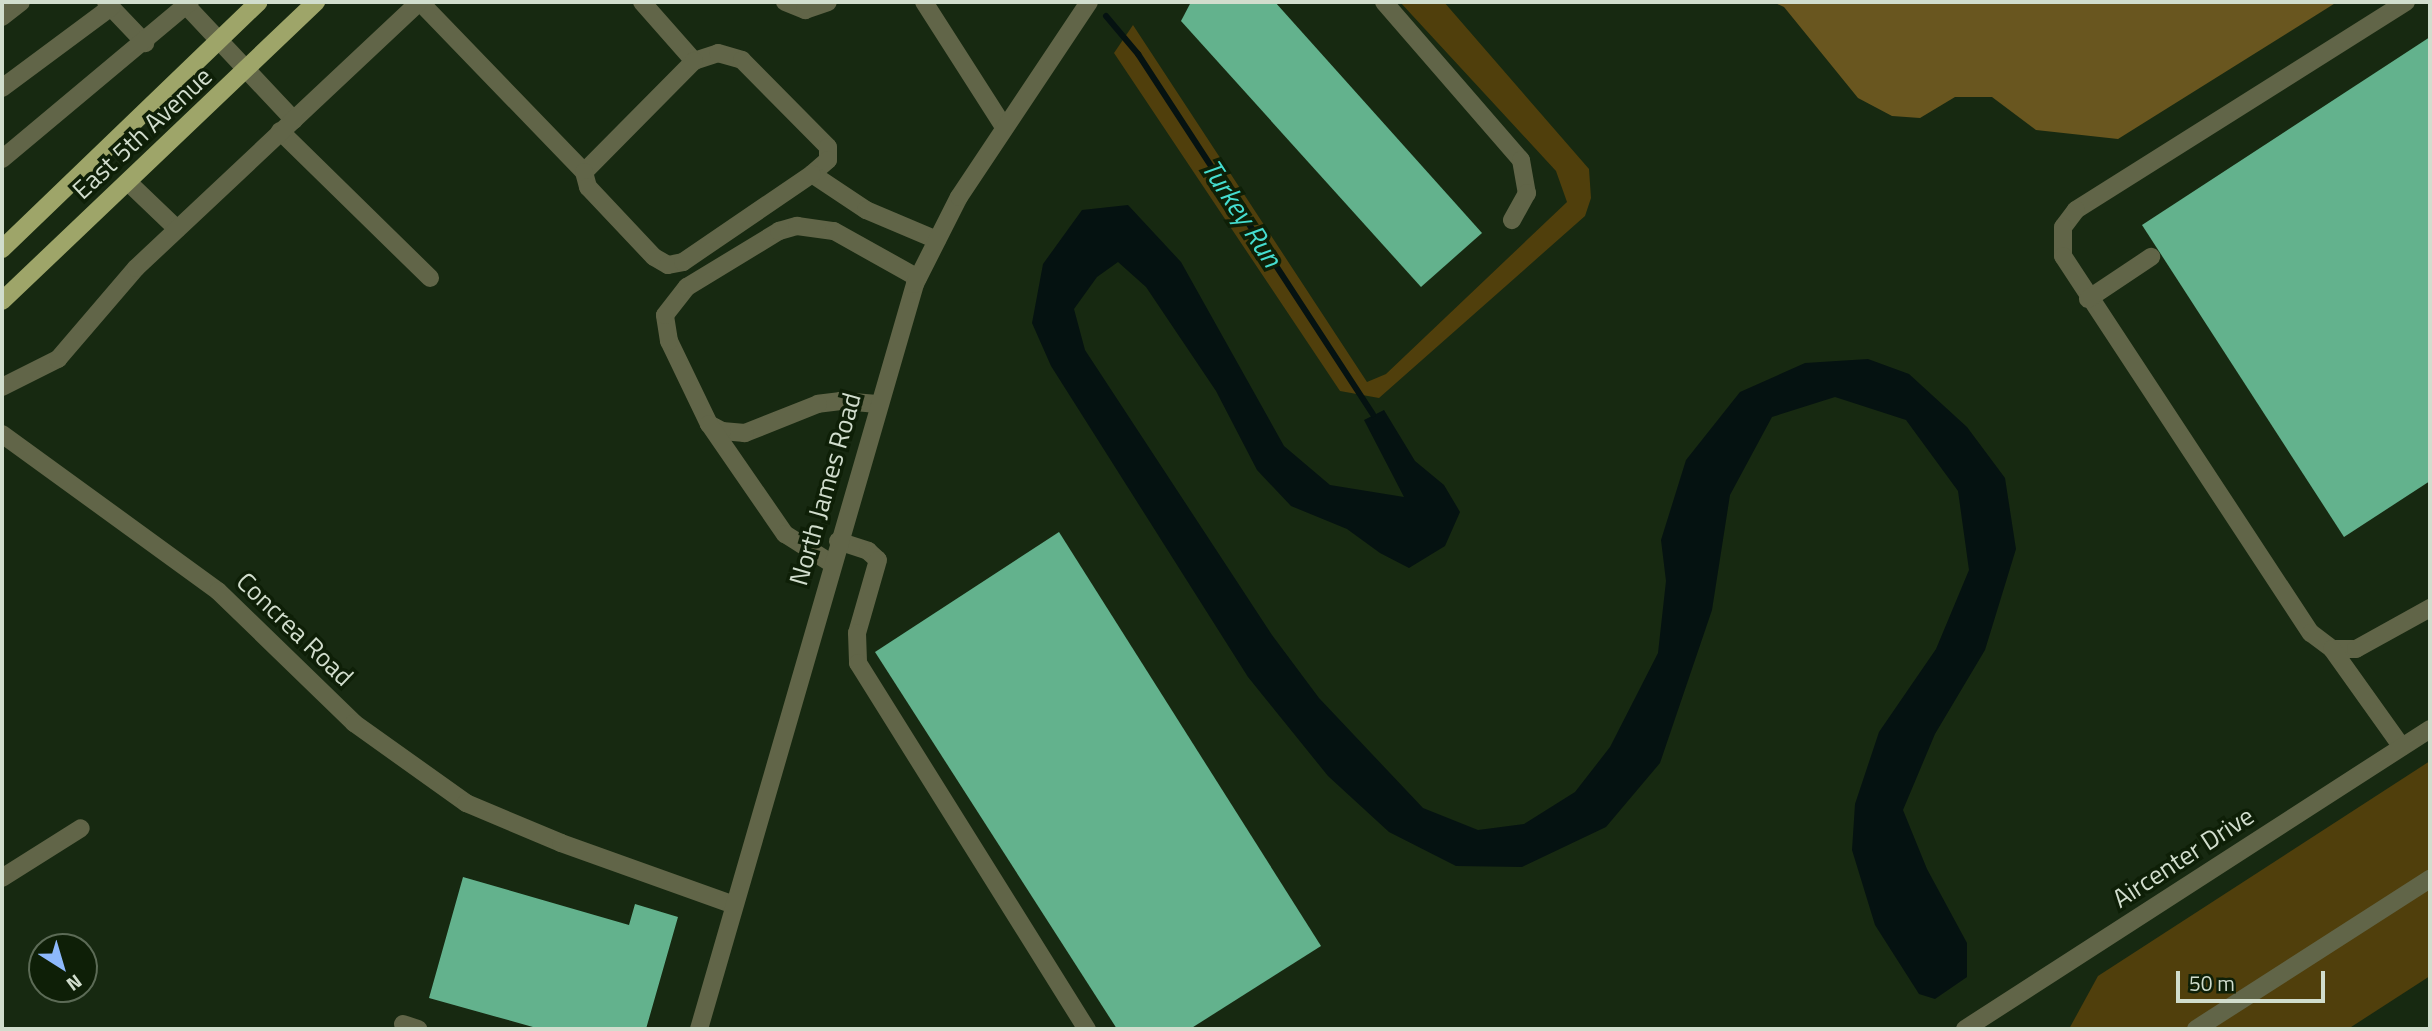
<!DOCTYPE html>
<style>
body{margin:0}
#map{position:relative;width:2432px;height:1031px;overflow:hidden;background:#172911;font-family:"Titillium Web",sans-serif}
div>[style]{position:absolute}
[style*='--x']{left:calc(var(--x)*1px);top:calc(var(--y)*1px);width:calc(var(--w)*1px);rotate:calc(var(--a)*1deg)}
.green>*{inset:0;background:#503f0c}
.forest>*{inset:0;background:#69561f}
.water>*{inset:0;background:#051211}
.stream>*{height:6px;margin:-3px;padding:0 3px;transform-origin:3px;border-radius:3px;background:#051211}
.building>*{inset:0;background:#63b28d}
.minor>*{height:18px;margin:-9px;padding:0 9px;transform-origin:9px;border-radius:9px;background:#616548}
.major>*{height:18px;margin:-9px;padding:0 9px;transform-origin:9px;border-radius:9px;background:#9ea569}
span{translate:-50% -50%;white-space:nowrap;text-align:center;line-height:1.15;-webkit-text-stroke:7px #0e1f07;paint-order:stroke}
.street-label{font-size:26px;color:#d1ddcd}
.water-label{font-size:28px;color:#45ddd0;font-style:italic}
.frame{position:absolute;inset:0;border:4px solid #d1ddcd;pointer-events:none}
.north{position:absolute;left:28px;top:933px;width:70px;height:70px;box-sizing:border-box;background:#0e1f07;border:2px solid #5c6b56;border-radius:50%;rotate:143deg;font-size:19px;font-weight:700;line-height:28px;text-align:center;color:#d1ddcd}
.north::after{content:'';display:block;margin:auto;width:24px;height:32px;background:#8db9fc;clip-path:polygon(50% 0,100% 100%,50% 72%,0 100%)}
.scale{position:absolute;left:2176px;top:971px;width:149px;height:32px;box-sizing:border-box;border:4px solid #d1ddcd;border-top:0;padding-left:9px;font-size:21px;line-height:24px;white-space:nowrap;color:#d1ddcd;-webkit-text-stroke:5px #0e1f07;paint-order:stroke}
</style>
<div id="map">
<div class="green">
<div style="clip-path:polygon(1400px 2px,1444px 2px,1589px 169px,1591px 198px,1585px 216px,1379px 398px,1340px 391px,1114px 53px,1133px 25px,1367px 382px,1386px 374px,1567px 202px,1556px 171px)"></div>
<div style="clip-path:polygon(2430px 761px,2430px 976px,2348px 1029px,2069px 1029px,2098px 976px)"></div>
</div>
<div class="forest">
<div style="clip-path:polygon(1773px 2px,2337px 2px,2118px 139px,2036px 130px,1992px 97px,1955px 97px,1920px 118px,1892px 116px,1858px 98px,1784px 7px)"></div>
</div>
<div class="water">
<div style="clip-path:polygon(1128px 205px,1181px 262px,1284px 446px,1330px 485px,1404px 497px,1364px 420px,1384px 410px,1415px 461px,1444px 485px,1460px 512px,1445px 546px,1409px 568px,1380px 553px,1347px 529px,1291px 506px,1257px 470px,1216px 391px,1146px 287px,1118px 262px,1097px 277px,1074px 309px,1085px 350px,1272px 635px,1319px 698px,1423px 808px,1478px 830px,1524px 824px,1575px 792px,1610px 747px,1658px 653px,1666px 581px,1661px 540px,1686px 460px,1740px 392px,1805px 363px,1868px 359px,1909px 374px,1967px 427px,2005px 478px,2016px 549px,1985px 650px,1935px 734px,1903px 810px,1927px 869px,1967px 943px,1967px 977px,1935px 999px,1919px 994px,1875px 925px,1852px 850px,1855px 804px,1879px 732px,1936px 649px,1969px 570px,1958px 491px,1906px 420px,1835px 397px,1772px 417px,1730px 495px,1712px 610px,1660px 763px,1606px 827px,1522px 867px,1456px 866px,1389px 832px,1328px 776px,1248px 677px,1051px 366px,1032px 323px,1043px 264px,1082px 210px)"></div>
</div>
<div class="stream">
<div style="--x:1106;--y:16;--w:50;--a:49.9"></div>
<div style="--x:1138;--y:54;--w:430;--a:56.9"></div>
</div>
<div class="building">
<div style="clip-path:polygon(1191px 2px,1275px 2px,1482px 233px,1421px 287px,1181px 21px)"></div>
<div style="clip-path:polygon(2430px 37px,2430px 481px,2344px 537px,2142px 225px)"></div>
<div style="clip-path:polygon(1059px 532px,1321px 946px,1190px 1029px,1117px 1029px,875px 652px)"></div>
<div style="clip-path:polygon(463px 877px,629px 925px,635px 904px,678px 917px,646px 1029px,540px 1029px,429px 998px)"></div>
</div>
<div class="minor">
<div style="--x:106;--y:2;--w:57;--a:46.4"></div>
<div style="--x:183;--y:2;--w:162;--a:46.8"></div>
<div style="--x:420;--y:2;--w:236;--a:46"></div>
<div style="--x:642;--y:2;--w:79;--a:48.6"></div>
<div style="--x:694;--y:61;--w:25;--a:-18"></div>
<div style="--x:718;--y:53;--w:25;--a:16"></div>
<div style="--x:742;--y:60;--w:122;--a:45.3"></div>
<div style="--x:828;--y:147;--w:13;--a:90"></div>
<div style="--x:828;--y:160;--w:21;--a:139"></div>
<div style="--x:812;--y:174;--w:65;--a:33.7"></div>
<div style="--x:866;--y:210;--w:77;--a:22.9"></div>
<div style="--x:785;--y:2;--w:22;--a:22"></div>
<div style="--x:805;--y:10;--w:24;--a:-19"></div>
<div style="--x:924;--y:2;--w:148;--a:57.4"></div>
<div style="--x:1384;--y:2;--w:209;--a:49.1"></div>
<div style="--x:1521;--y:160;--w:34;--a:80"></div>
<div style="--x:1527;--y:193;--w:31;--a:119"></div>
<div style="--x:2406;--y:2;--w:390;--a:147.8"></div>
<div style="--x:2076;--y:210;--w:21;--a:127"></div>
<div style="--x:2063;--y:227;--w:29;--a:90"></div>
<div style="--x:2063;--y:256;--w:451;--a:56.7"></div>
<div style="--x:2311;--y:633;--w:26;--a:37"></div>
<div style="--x:2332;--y:649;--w:24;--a:0"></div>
<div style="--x:2356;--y:649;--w:85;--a:-29"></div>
<div style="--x:2;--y:17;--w:24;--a:-38"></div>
<div style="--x:694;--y:61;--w:156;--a:134.7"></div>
<div style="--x:584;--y:172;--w:16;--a:75"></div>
<div style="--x:588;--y:187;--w:96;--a:46.7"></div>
<div style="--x:654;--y:257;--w:16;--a:30"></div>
<div style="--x:668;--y:265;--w:15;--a:-11"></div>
<div style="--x:683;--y:262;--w:156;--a:-34.3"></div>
<div style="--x:2;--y:88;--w:136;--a:-36.6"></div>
<div style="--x:280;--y:131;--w:210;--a:44.4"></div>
<div style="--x:2;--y:159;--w:245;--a:-39.9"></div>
<div style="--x:128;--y:182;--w:68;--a:43.8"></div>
<div style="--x:2088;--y:299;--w:76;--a:-33.7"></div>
<div style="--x:2;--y:387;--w:63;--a:-26.6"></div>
<div style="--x:58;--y:359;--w:120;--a:-49.4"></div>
<div style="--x:136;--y:268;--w:388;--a:-43.2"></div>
<div style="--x:877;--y:404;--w:36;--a:-175"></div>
<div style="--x:841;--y:401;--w:23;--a:173"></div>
<div style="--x:818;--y:404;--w:79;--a:158.3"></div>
<div style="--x:745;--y:433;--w:23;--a:-175"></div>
<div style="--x:722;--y:431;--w:15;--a:-152"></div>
<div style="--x:709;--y:424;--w:92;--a:-115.7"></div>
<div style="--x:669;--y:341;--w:26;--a:-99"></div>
<div style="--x:665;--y:315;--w:36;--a:-52"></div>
<div style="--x:687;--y:287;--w:108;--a:-31.3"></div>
<div style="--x:779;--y:231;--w:19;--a:-16"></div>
<div style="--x:797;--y:226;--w:37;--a:8"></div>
<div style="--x:834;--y:231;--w:96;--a:29.2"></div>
<div style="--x:709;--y:424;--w:134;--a:55.4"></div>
<div style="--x:785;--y:534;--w:54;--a:32.2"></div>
<div style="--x:2;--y:434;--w:267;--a:36"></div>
<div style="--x:218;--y:591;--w:190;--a:44.1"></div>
<div style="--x:354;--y:723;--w:138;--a:35.5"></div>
<div style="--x:466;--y:803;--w:103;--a:22.8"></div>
<div style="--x:561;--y:843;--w:184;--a:19.7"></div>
<div style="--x:838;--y:541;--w:32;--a:18"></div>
<div style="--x:868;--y:551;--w:13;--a:42"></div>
<div style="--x:878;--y:560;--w:76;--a:106"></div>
<div style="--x:857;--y:633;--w:30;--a:88"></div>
<div style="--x:858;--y:663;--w:432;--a:58"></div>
<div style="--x:2332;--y:649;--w:120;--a:54.5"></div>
<div style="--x:2;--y:878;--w:93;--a:-32.3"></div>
<div style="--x:403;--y:1024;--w:16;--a:18"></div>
<div style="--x:699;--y:1029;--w:776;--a:-73.83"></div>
<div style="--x:915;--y:284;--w:97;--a:-63.2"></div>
<div style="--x:959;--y:197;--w:234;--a:-56.3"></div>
<div style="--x:1965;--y:1029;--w:553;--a:-32.83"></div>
<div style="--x:2196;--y:1029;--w:278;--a:-32.7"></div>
</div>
<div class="major">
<div style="--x:2;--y:249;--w:356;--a:-43.9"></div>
<div style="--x:2;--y:301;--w:434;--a:-43.6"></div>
</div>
<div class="street-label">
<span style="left:142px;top:133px;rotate:-43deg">East 5th Avenue</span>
<span style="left:825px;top:489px;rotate:-74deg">North James Road</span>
<span style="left:295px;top:629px;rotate:44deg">Concrea Road</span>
<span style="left:2183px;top:857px;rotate:-33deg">Aircenter Drive</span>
</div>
<div class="water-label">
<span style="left:1242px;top:213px;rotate:57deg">Turkey Run</span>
</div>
<div class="frame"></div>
<div class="north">N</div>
<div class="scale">50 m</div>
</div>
